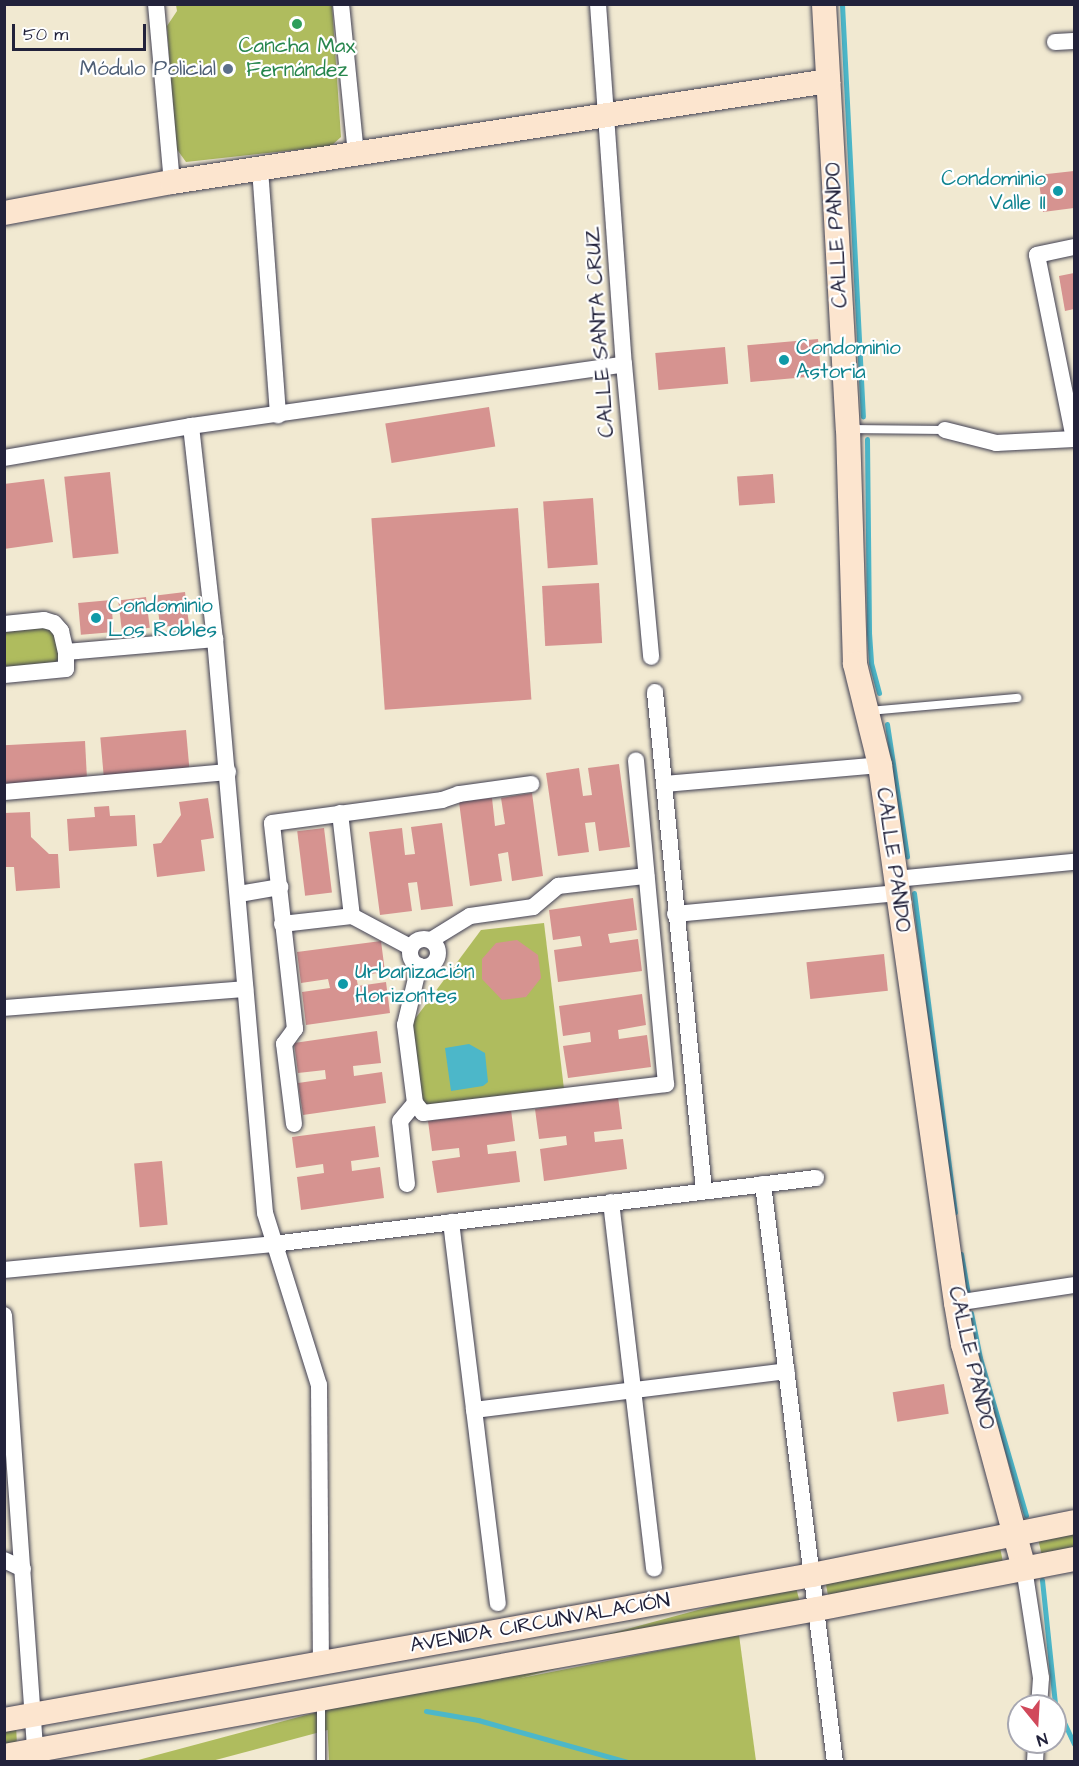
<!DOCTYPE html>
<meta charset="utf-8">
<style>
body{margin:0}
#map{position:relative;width:1079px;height:1766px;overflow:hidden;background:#f1e9d1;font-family:"Architects Daughter",sans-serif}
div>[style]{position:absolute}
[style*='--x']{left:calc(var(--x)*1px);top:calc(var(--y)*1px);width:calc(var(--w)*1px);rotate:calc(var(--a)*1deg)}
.green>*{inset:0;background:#afbc5e;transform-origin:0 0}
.water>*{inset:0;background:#4cb7c9}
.stream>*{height:5px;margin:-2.5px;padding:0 2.5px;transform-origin:2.5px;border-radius:2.5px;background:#4cb7c9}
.building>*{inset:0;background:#d69390;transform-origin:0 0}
.roads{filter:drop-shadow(0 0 2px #414052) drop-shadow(0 0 2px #414052)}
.lane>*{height:8px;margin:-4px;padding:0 4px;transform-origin:4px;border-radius:4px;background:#fff}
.street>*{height:16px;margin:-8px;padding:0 8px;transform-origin:8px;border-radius:8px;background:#fff}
.street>.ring{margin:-8px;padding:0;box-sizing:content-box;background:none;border:16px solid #fff;border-radius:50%}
.secondary>*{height:24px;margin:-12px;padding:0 12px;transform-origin:12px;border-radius:12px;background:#fce5cf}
.dots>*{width:16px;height:16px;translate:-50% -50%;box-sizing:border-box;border:3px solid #fff;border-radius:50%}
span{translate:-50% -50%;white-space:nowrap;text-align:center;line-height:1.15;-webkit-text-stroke:4.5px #fff;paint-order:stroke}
.leisure-label{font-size:21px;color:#27864d}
.service-label{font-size:21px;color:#4e5e75}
.right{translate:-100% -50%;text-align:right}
.culture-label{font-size:21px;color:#0d838f}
.left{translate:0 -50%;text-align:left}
.street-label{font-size:21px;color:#22223b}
.frame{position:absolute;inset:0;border:6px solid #22223b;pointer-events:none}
.north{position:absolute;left:1007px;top:1694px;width:60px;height:60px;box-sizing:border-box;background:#fff;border:2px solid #a7a7b1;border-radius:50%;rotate:162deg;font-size:16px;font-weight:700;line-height:24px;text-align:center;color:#22223b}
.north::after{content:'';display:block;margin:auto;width:21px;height:27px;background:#d1495b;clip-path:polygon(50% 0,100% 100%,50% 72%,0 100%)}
.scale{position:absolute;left:12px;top:24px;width:134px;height:27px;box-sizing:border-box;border:3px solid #22223b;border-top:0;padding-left:8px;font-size:18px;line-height:21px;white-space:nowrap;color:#22223b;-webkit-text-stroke:4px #fff;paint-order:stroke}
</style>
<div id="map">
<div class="green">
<div style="clip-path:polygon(176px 5px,332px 5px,341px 137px,331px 146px,186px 162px,176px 148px,167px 26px,177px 11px)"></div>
<div style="clip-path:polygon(48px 627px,53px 631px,60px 655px,57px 661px,52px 665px,5px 669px,4px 632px)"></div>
<div style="clip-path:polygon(544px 923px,564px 1089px,427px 1107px,423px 1104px,412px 1023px,481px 930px)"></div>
<div style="clip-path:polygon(1074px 1528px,1074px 1551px,1042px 1556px,1037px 1534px)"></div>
<div style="left:999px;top:1542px;width:21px;height:178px;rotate:79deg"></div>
<div style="left:795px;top:1584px;width:20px;height:756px;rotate:75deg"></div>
<div style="clip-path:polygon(739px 1635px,756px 1761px,329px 1761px,327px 1716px)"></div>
<div style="clip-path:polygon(16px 1725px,17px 1746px,5px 1748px,5px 1727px)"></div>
</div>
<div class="water">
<div style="clip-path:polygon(469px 1044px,485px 1053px,488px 1082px,483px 1086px,451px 1091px,445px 1048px)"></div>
</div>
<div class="stream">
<div style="--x:842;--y:4;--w:413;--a:87.1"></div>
<div style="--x:867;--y:439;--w:194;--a:89.4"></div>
<div style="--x:869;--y:633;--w:30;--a:86"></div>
<div style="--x:871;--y:663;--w:31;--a:75"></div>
<div style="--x:887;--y:724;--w:134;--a:81.4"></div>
<div style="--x:914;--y:893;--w:322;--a:82.7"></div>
<div style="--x:961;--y:1254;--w:41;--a:80.1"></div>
<div style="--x:971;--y:1313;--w:46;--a:78.7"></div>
<div style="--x:980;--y:1358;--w:164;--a:73.7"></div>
<div style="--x:1042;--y:1580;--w:124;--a:84"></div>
<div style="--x:1055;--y:1703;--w:45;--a:65.1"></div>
<div style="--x:426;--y:1711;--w:53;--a:9.8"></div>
<div style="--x:478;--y:1720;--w:155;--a:15.7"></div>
</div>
<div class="building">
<div style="clip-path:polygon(1074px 171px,1074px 208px,1043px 212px,1038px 175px)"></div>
<div style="clip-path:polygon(1074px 273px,1074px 309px,1065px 311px,1059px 276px)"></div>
<div style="left:818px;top:339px;width:37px;height:71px;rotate:85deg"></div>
<div style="left:725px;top:347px;width:37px;height:70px;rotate:85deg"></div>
<div style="left:489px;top:407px;width:40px;height:105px;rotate:81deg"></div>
<div style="left:110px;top:472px;width:82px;height:46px;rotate:84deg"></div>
<div style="left:773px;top:474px;width:29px;height:36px;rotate:86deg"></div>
<div style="clip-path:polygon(44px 479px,53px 542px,4px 549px,4px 484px)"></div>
<div style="left:593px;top:498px;width:67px;height:50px;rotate:86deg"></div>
<div style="left:518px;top:508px;width:192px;height:147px;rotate:86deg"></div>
<div style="left:599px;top:583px;width:60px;height:57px;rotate:87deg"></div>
<div style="left:185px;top:592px;width:32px;height:29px;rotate:83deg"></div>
<div style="left:146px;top:597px;width:31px;height:28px;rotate:83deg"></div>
<div style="left:111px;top:600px;width:32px;height:33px;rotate:85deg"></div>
<div style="left:186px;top:730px;width:44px;height:86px;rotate:85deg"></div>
<div style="left:85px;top:741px;width:41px;height:81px;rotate:87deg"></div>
<div style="clip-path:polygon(619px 764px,630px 847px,599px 851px,595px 822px,585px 823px,589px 852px,558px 856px,546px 773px,579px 768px,583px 796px,592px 795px,588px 768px)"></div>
<div style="clip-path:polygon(532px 793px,543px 876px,512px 881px,508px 852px,498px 854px,502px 881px,470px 886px,459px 802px,492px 798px,495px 826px,505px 824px,501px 798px)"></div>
<div style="clip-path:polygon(208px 798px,214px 838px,201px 840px,205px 871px,157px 877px,153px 844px,161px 843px,181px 815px,179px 802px)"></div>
<div style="clip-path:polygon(109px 806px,110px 816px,135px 815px,137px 846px,69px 851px,67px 819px,95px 817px,94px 807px)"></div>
<div style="clip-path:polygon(30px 812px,31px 837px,49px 854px,58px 854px,60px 888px,16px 891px,14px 867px,4px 867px,4px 813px)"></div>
<div style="clip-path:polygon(442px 823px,453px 906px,421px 910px,417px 882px,408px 883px,412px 911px,380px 915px,369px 832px,402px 828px,405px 855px,415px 854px,411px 827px)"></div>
<div style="left:324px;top:828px;width:65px;height:27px;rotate:83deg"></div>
<div style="clip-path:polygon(633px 898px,637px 930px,608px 934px,610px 943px,638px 939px,642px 971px,558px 982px,554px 950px,582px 946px,580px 936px,553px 940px,549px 910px)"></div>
<div style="clip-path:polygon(517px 940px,538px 955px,541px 978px,526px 997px,502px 1000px,482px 979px,482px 959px,496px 943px)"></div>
<div style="clip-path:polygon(381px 941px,385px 972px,356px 976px,358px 986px,386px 982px,390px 1013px,306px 1025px,302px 992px,330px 988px,328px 979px,301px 983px,297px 952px)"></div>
<div style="left:884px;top:954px;width:37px;height:78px;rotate:84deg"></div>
<div style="clip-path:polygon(642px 994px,646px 1025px,618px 1030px,619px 1039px,647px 1035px,651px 1067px,568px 1078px,563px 1046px,591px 1042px,590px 1032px,563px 1036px,559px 1006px)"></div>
<div style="clip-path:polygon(377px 1031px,381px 1063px,353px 1066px,354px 1076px,382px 1072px,386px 1103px,303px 1115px,298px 1083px,326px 1079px,325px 1070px,298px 1073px,294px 1043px)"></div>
<div style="clip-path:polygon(618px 1097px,622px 1129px,594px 1132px,595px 1142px,623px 1139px,627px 1169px,544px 1181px,540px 1149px,567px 1145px,566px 1136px,539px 1139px,535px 1109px)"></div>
<div style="clip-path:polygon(511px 1110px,515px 1141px,487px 1145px,488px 1154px,516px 1151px,520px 1182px,437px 1193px,432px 1161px,460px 1157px,459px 1148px,432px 1151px,428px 1121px)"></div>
<div style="clip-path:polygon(375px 1126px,379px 1157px,351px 1161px,352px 1171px,380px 1167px,384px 1198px,301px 1210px,297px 1177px,324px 1173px,323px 1164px,296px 1168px,292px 1137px)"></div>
<div style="left:162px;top:1161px;width:64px;height:28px;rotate:85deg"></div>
<div style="left:944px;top:1384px;width:30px;height:52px;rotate:81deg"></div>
</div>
<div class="roads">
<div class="lane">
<div style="--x:849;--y:429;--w:96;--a:0.6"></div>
<div style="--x:870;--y:711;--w:148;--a:-5.1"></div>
<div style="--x:321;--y:1762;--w:60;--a:-90"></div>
</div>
<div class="street">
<div style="--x:156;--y:4;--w:179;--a:84.9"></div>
<div style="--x:341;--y:4;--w:151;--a:84.3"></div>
<div style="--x:598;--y:4;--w:361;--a:85.9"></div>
<div style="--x:624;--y:364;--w:294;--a:84.7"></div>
<div style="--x:1055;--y:42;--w:19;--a:-3"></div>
<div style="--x:260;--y:169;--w:247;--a:85.8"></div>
<div style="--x:1074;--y:247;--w:38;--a:168"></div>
<div style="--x:1037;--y:255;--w:187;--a:78.6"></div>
<div style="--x:191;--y:426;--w:214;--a:83.6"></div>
<div style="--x:215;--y:639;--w:576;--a:85.02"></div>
<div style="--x:265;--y:1213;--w:180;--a:72.6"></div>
<div style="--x:319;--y:1385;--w:277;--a:89.6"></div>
<div style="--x:945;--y:430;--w:53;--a:14.3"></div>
<div style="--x:996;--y:443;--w:78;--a:-2.9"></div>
<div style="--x:4;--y:458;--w:190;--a:-9.7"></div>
<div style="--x:191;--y:426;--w:437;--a:-8.1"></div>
<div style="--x:4;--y:624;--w:40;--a:-5.7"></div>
<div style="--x:44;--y:620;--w:10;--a:17"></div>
<div style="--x:54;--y:623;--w:11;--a:49"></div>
<div style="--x:61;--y:631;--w:22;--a:77"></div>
<div style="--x:66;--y:652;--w:17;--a:90"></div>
<div style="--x:66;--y:669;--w:62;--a:174.5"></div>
<div style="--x:66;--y:652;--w:150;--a:-5"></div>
<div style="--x:655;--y:692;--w:501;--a:84.39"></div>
<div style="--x:664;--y:784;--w:217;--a:-5"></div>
<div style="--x:4;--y:792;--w:225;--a:-5.1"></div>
<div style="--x:340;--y:813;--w:104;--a:83.4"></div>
<div style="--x:896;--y:879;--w:179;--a:-5.5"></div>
<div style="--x:239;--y:894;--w:42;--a:-9.7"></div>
<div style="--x:675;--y:914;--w:224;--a:-5.4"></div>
<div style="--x:282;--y:924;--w:70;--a:-6.5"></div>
<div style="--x:352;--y:916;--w:66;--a:28.1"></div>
<div class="ring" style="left:410px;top:939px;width:12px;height:12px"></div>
<div style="--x:431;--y:940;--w:46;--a:-31.6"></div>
<div style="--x:470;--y:916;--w:64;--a:-8.1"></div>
<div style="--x:533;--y:907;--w:33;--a:-40"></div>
<div style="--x:558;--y:886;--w:89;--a:-6.5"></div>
<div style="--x:4;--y:1008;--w:242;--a:-4.5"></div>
<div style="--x:415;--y:1103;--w:13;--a:51"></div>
<div style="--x:423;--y:1113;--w:245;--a:-6.8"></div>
<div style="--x:666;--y:1084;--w:325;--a:-95.3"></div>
<div style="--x:294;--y:1124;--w:81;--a:-97.1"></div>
<div style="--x:284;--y:1044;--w:19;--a:-54"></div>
<div style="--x:295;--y:1029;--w:207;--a:-96.4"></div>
<div style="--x:272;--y:823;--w:172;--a:-7.7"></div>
<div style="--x:442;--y:800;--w:18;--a:-19"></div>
<div style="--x:459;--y:794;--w:73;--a:-7.9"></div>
<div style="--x:407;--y:1184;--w:63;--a:-96.3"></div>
<div style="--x:400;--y:1121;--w:23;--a:-50"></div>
<div style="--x:415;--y:1103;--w:79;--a:-97.3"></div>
<div style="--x:405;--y:1025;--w:61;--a:-76.7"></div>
<div style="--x:763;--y:1184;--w:582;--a:82.9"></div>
<div style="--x:611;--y:1202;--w:369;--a:83.3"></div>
<div style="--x:451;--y:1222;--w:384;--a:83"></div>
<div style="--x:4;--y:1270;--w:270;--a:-5.5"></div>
<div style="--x:273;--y:1244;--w:547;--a:-6.93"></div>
<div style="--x:956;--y:1303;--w:119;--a:-8.7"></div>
<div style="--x:4;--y:1315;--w:447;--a:85.9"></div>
<div style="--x:474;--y:1410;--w:315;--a:-7.1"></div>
<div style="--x:4;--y:1560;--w:21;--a:25"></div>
<div style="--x:1024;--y:1568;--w:111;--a:81.2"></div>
<div style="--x:1041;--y:1678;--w:28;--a:94"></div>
<div style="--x:1035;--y:1762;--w:20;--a:-87"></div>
</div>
<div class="secondary">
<div style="--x:824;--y:4;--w:426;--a:86.8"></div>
<div style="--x:848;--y:429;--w:235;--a:88.3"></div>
<div style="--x:855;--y:664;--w:104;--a:76.1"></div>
<div style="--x:880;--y:765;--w:543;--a:81.96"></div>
<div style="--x:956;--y:1303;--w:42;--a:80.3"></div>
<div style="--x:963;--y:1344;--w:232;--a:74.8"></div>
<div style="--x:4;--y:213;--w:171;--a:-10.5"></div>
<div style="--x:172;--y:182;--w:664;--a:-8.75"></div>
<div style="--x:4;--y:1720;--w:821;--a:-10.17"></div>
<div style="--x:812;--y:1575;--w:267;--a:-11.4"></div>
<div style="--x:4;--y:1756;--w:826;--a:-10.25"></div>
<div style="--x:817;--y:1609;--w:262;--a:-11"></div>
</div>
</div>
<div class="dots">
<div style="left:297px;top:24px;background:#2e9e5b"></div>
<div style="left:228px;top:69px;background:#5c6f8a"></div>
<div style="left:1058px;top:191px;background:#0f9aa8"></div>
<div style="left:784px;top:360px;background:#0f9aa8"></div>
<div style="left:96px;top:618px;background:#0f9aa8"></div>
<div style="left:343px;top:984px;background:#0f9aa8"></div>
</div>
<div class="leisure-label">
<span style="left:297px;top:58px">Cancha Max<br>Fernández</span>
</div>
<div class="service-label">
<span class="right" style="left:216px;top:69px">Módulo Policial</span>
</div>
<div class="culture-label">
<span class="right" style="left:1046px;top:191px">Condominio<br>Valle II</span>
<span class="left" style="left:796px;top:360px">Condominio<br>Astoria</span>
<span class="left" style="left:108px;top:618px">Condominio<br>Los Robles</span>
<span class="left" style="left:355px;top:984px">Urbanización<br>Horizontes</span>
</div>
<div class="street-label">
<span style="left:837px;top:235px;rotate:-93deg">CALLE PANDO</span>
<span style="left:600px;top:332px;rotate:-94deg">CALLE SANTA CRUZ</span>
<span style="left:893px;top:860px;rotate:82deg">CALLE PANDO</span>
<span style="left:971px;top:1358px;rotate:77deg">CALLE PANDO</span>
<span style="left:540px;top:1623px;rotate:-10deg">AVENIDA CIRCUNVALACIÓN</span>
</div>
<div class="frame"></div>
<div class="north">N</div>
<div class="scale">50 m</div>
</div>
